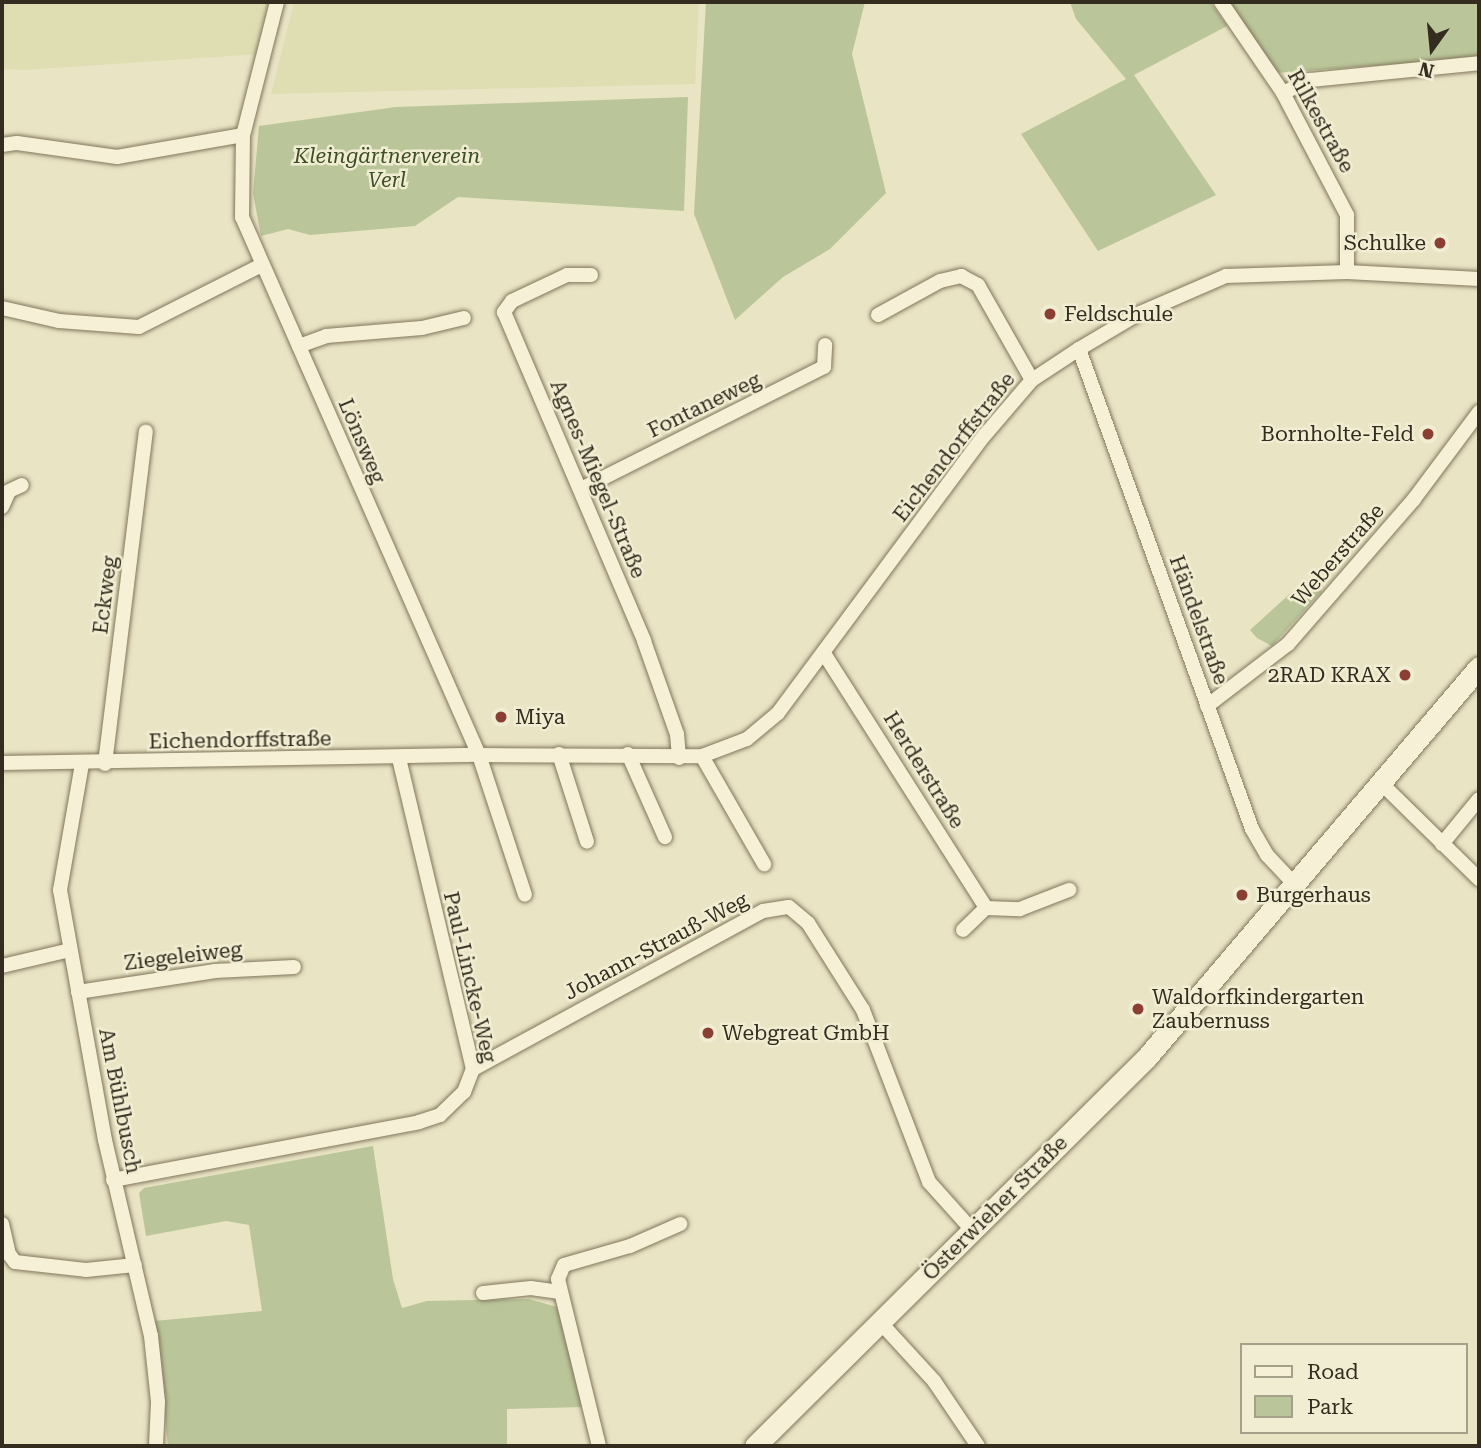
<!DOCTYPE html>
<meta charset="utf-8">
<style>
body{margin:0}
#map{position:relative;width:1481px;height:1448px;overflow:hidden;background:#e9e4c4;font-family:"Roboto Serif",serif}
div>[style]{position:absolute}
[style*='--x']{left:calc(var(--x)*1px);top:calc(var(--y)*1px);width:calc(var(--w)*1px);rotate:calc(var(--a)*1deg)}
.farmland>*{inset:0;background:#dedeb2}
.green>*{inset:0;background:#bac699}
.roads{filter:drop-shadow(0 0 2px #82765c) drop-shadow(0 0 2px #82765c)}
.street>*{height:14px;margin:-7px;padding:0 7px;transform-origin:7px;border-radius:7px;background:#f5f0d6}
.secondary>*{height:21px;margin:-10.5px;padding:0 10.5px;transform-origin:10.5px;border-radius:10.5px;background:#f5f0d6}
.dots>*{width:19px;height:19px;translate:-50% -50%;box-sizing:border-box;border:4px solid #f1edd2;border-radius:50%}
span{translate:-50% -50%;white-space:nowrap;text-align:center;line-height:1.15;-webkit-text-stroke:5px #f1edd2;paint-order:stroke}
.street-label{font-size:21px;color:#332c1f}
.park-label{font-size:21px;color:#3e4e27;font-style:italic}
.poi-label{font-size:21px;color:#332c1f}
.right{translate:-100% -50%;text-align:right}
.left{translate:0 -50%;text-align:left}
.frame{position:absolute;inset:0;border:4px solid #332c1f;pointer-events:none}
.legend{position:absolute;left:1240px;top:1343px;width:228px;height:91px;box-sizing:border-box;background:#f1edd2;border:2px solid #a5a08a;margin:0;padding:9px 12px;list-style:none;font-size:21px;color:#332c1f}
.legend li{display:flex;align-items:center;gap:14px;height:35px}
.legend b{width:35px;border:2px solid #a5a08a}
.north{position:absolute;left:1397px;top:14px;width:70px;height:70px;-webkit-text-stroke:5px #f1edd2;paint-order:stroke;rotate:195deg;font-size:19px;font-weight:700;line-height:28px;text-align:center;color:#332c1f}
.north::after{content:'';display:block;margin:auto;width:24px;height:32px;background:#332c1f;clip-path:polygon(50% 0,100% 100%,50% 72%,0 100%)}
</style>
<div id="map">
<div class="farmland">
<div style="clip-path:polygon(2px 2px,269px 2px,258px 54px,25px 70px,2px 69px)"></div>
<div style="clip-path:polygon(294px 2px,699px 2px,695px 84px,271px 94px)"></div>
</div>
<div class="green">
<div style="clip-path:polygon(706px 2px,865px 2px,852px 54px,886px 193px,830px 249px,783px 277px,735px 320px,694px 214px)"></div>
<div style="clip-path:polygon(1070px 2px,1210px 2px,1227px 26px,1134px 75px,1216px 195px,1098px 251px,1021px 134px,1126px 79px,1076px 19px)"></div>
<div style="clip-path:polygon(1227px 2px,1479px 2px,1479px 58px,1275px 73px)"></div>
<div style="clip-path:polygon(688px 97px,684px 211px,458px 197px,415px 226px,310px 235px,288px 229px,261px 236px,253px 193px,259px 126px,396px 107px)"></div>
<div style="clip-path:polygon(1304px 581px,1322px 591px,1272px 646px,1257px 638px,1250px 630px)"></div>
<div style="clip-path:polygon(373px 1146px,393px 1279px,402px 1308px,427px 1301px,529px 1299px,557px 1307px,583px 1407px,507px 1409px,507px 1446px,168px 1445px,154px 1321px,262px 1311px,249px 1225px,226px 1221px,146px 1236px,139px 1193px,144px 1188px)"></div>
</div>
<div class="roads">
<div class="street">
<div style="--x:277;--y:2;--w:137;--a:104.3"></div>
<div style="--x:243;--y:135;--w:82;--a:90.7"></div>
<div style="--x:242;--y:217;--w:588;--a:66.23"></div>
<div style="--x:479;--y:755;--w:147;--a:71.8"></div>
<div style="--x:1221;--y:2;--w:110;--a:55.7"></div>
<div style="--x:1283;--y:93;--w:138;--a:62.3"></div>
<div style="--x:1347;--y:215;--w:57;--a:90"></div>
<div style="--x:1283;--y:93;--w:30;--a:-26"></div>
<div style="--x:1310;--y:80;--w:170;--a:-5.7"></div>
<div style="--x:2;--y:145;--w:15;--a:-8"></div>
<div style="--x:17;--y:143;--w:101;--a:8"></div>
<div style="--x:117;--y:157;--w:128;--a:-9.9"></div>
<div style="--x:591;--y:275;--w:24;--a:180"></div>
<div style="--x:567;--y:275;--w:61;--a:154.7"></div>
<div style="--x:512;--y:301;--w:14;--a:126"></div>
<div style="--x:504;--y:312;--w:358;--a:66.9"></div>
<div style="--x:644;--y:641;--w:99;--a:70.5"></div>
<div style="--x:677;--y:734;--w:24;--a:85"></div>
<div style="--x:2;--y:308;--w:58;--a:12.8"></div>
<div style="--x:59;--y:321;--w:80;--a:4.3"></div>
<div style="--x:139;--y:327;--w:138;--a:-26.8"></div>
<div style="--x:878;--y:315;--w:71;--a:-28.7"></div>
<div style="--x:940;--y:281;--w:22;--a:-13"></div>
<div style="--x:961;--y:276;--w:19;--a:28"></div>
<div style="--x:978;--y:285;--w:109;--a:60.4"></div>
<div style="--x:299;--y:346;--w:29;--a:-20"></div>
<div style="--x:326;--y:336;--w:96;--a:-4.8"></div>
<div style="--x:422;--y:328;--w:43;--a:-13.4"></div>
<div style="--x:1079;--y:349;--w:510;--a:70.18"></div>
<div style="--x:1252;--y:829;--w:30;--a:60"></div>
<div style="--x:1267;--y:855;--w:45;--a:46.8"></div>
<div style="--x:583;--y:488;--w:270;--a:-26.7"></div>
<div style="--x:824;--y:367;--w:22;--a:-87"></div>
<div style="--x:2;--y:507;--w:17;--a:-66"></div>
<div style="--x:9;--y:491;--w:14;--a:-25"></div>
<div style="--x:825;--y:655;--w:300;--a:57.5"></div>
<div style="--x:1207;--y:706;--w:102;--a:-37.4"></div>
<div style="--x:1288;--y:644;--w:192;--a:-49"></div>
<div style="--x:1414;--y:499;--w:109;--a:-53.2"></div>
<div style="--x:559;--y:754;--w:92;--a:72.3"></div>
<div style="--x:628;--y:754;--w:91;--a:66"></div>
<div style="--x:702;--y:756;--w:125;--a:60.1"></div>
<div style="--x:2;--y:763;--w:477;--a:-1"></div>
<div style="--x:479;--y:755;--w:223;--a:0.3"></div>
<div style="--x:702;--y:756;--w:48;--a:-20.7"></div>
<div style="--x:747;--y:739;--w:40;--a:-40"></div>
<div style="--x:778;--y:713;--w:345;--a:-53.4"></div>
<div style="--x:984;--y:436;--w:74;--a:-49.4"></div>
<div style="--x:1032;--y:380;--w:56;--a:-33.4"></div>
<div style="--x:1079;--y:349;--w:69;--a:-30.7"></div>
<div style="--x:1138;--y:314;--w:96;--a:-23.4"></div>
<div style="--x:1226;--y:276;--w:121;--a:-1.9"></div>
<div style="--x:1347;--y:272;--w:132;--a:3"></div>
<div style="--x:82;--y:764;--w:128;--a:99.9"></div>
<div style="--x:60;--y:890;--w:254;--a:79.8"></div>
<div style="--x:105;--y:1140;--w:201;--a:76.8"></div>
<div style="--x:151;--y:1336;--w:66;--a:83.9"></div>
<div style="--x:158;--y:1402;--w:44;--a:92.6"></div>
<div style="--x:105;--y:764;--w:335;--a:-83"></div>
<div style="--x:1382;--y:784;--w:136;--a:44.4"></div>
<div style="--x:1442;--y:844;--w:58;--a:-50.6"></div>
<div style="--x:963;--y:930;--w:32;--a:-44"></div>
<div style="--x:986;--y:908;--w:34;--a:2"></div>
<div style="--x:1020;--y:909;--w:53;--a:-21.2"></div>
<div style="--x:2;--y:966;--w:70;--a:-13.2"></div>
<div style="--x:78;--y:992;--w:139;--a:-8.7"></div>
<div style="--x:215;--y:971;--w:79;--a:-2.9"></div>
<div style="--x:473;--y:1069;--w:330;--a:-28.6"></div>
<div style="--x:763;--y:911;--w:26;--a:-9"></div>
<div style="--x:789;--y:907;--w:25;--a:40"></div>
<div style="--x:808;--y:923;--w:103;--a:57.7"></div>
<div style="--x:863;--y:1010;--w:184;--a:69"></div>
<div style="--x:929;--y:1182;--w:64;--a:48.1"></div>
<div style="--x:113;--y:1180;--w:311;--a:-10.7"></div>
<div style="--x:419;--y:1122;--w:22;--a:-18"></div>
<div style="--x:440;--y:1115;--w:33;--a:-44"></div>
<div style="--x:464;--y:1092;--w:25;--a:-69"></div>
<div style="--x:473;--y:1069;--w:320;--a:-103.4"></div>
<div style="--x:2;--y:1224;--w:31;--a:77"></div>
<div style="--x:9;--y:1254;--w:10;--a:53"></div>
<div style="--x:15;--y:1262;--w:71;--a:6.4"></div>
<div style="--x:86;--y:1270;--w:49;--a:-5.8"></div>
<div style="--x:483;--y:1293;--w:48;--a:-5.9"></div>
<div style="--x:531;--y:1288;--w:27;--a:8"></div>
<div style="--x:880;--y:1322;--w:80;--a:47.5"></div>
<div style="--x:934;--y:1381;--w:78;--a:55.9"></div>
<div style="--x:599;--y:1446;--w:172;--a:-103.8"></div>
<div style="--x:558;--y:1279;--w:15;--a:-67"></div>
<div style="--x:564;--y:1265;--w:69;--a:-16.1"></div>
<div style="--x:630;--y:1246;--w:55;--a:-23.7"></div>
</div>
<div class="secondary">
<div style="--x:755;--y:1446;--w:552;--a:-44.78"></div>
<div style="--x:1147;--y:1057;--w:512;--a:-49.59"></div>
</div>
</div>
<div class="dots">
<div style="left:1440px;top:243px;background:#8b3f32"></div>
<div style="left:1050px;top:314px;background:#8b3f32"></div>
<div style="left:1428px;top:434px;background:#8b3f32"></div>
<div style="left:1405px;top:675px;background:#8b3f32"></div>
<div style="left:501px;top:717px;background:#8b3f32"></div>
<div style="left:1242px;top:895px;background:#8b3f32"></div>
<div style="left:1138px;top:1009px;background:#8b3f32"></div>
<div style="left:708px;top:1033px;background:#8b3f32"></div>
</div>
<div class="street-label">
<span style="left:1321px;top:121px;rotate:61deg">Rilkestraße</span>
<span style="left:704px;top:405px;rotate:-26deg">Fontaneweg</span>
<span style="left:362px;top:441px;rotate:67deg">Lönsweg</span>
<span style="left:954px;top:447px;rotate:-52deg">Eichendorffstraße</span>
<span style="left:598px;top:479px;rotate:67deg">Agnes-Miegel-Straße</span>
<span style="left:1338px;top:555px;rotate:-49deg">Weberstraße</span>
<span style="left:105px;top:595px;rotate:-83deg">Eckweg</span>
<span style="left:1199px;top:620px;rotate:70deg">Händelstraße</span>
<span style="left:240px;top:740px;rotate:-1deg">Eichendorffstraße</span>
<span style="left:924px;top:770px;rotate:58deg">Herderstraße</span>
<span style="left:656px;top:946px;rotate:-28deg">Johann-Strauß-Weg</span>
<span style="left:183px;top:956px;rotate:-7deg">Ziegeleiweg</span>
<span style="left:470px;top:977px;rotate:77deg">Paul-Lincke-Weg</span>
<span style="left:120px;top:1101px;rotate:79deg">Am Bühlbusch</span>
<span style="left:995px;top:1208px;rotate:-45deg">Österwieher Straße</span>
</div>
<div class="park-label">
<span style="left:387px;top:168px">Kleingärtnerverein<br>Verl</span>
</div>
<div class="poi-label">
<span class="right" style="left:1426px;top:243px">Schulke</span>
<span class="left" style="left:1064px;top:314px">Feldschule</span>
<span class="right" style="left:1414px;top:434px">Bornholte-Feld</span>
<span class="right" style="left:1391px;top:675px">2RAD KRAX</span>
<span class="left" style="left:515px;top:717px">Miya</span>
<span class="left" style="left:1256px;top:895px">Burgerhaus</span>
<span class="left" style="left:1152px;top:1009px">Waldorfkindergarten<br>Zaubernuss</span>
<span class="left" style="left:722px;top:1033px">Webgreat GmbH</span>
</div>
<div class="frame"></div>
<ul class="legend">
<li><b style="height:9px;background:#f5f0d6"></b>Road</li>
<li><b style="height:19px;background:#bac699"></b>Park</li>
</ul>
<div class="north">N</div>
</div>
